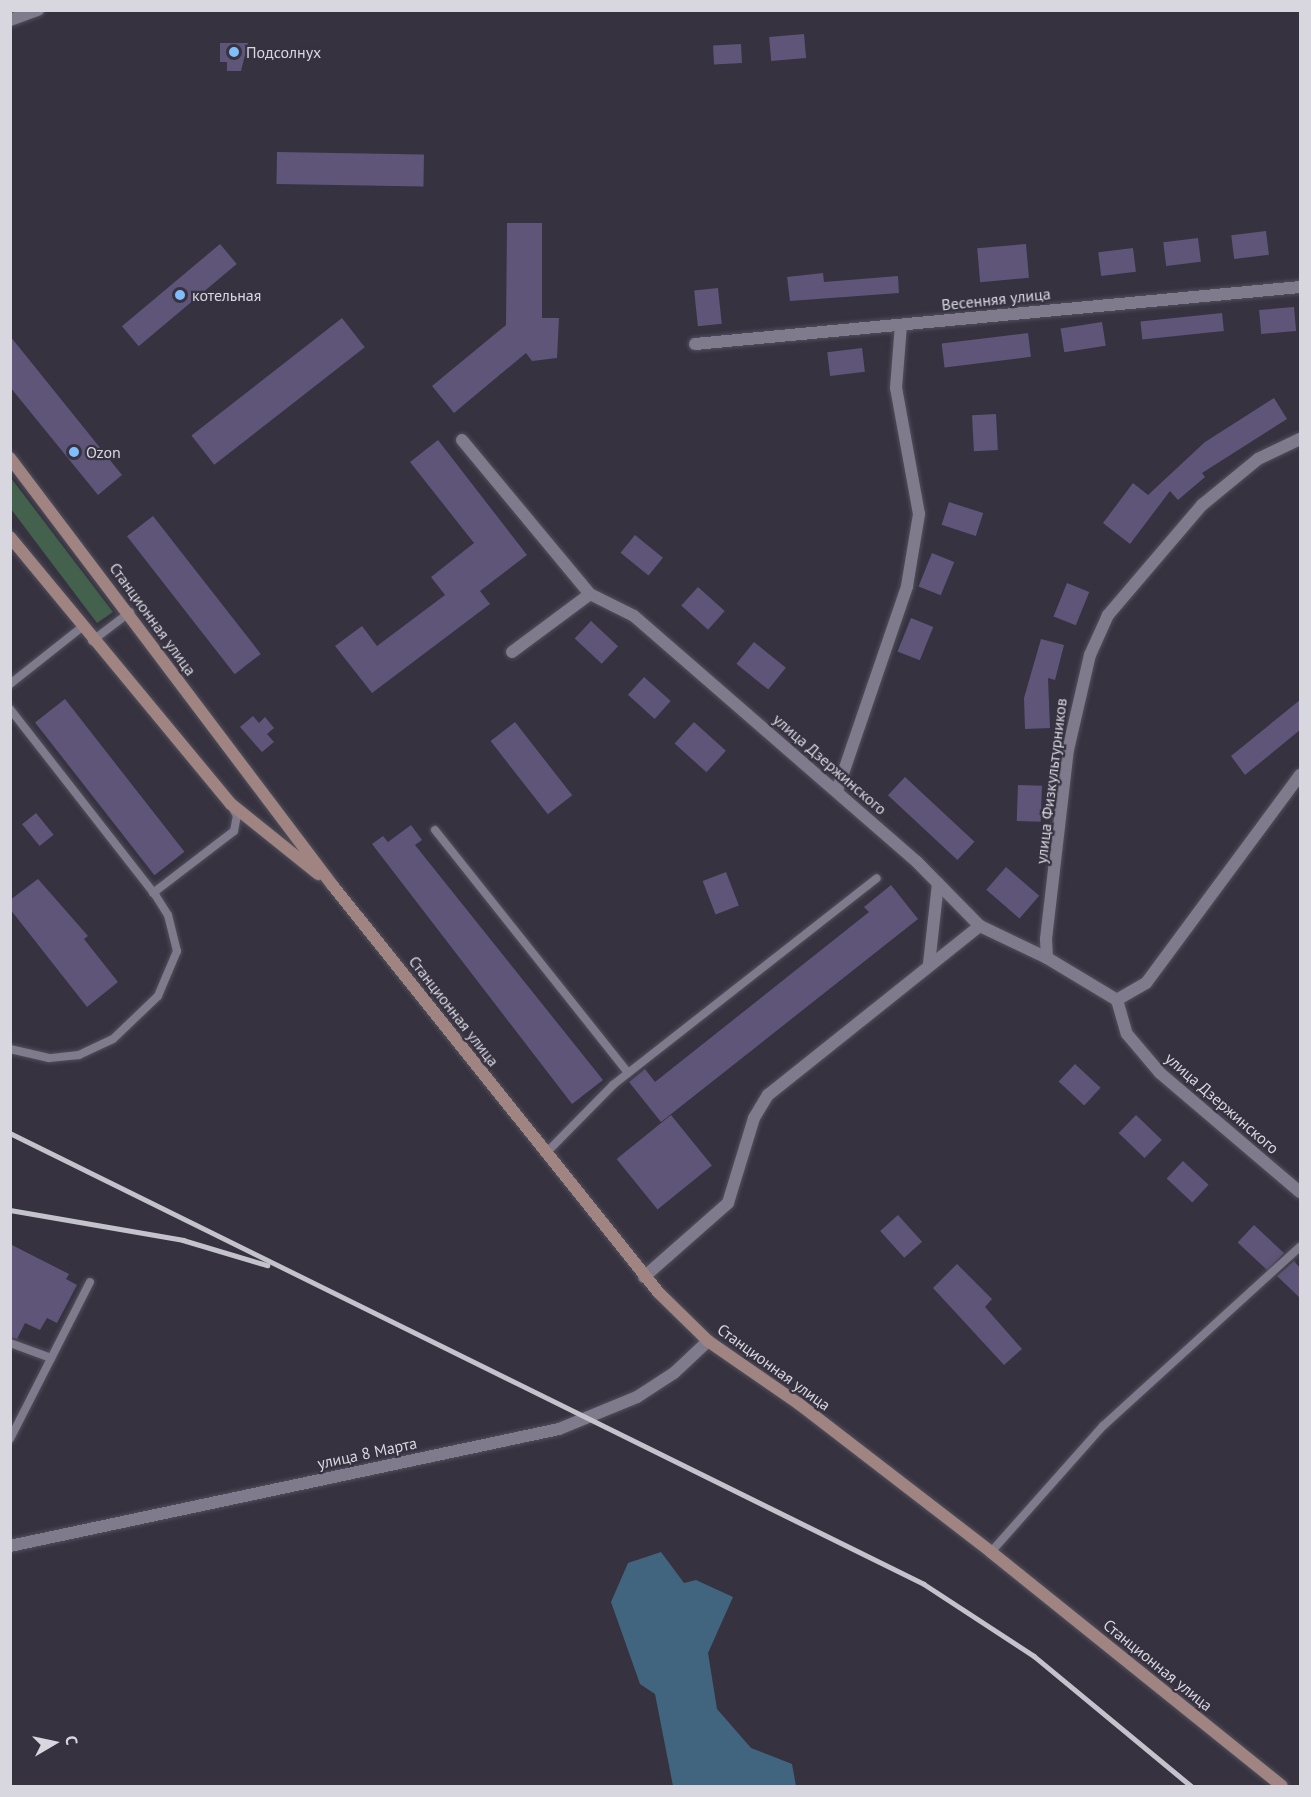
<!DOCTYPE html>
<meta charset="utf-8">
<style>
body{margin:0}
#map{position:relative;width:1311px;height:1797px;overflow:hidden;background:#363240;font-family:"PT Sans",sans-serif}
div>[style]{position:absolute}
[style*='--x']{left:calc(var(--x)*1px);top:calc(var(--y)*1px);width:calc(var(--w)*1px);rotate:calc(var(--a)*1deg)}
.green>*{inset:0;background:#43614d}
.water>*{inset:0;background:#41657f}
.building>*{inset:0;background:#5e5579;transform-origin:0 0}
.roads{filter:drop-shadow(0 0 2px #514f5b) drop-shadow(0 0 2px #514f5b)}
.lane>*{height:8px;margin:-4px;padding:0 4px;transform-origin:4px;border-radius:4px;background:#7f7b8c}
.street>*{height:12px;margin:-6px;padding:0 6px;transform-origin:6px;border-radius:6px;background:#7f7b8c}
.secondary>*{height:12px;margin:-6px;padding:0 6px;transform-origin:6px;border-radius:6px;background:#9f8481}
.rail>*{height:4.5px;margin:-2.25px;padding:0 2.25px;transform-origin:2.25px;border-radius:2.25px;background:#c4c3cc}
.dots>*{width:16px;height:16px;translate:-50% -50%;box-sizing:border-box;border:3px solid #363240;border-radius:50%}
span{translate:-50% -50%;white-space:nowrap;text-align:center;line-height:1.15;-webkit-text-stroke:4.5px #363240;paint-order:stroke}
.poi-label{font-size:16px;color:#d8d7e0}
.left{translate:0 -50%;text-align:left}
.street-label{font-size:16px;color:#d8d7e0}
.frame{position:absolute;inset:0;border:12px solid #d8d7e0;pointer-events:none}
.north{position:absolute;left:24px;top:1713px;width:60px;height:60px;-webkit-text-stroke:4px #363240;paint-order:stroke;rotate:81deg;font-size:16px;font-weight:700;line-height:24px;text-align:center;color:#d8d7e0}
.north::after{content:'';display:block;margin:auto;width:21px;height:27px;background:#d8d7e0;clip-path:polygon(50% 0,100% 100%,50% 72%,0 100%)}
</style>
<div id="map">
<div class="green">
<div style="clip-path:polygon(11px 478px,113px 612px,97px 623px,11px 509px)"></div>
</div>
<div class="water">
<div style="clip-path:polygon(661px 1552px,684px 1583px,696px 1580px,733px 1597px,708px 1653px,717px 1709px,751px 1748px,792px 1764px,796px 1786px,673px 1786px,655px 1694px,640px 1684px,611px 1602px,628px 1563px)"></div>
</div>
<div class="building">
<div style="left:804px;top:34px;width:24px;height:35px;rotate:85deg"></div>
<div style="clip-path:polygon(220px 43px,248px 43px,241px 71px,227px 71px,227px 62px,220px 62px)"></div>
<div style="left:741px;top:44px;width:19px;height:28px;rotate:87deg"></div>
<div style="left:277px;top:152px;width:147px;height:32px;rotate:1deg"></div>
<div style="clip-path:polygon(507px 223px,542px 223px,542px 318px,559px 318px,557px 358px,532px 361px,526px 353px,454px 413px,432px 386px,506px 325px)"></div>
<div style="left:1266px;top:231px;width:24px;height:35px;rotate:83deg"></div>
<div style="left:1198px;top:238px;width:24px;height:35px;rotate:83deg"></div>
<div style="left:220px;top:244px;width:26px;height:128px;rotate:50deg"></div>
<div style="left:1026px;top:244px;width:34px;height:49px;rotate:85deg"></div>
<div style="left:1133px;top:248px;width:24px;height:35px;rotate:83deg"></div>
<div style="clip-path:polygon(823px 273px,824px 282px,898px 276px,899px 293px,790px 301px,787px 277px)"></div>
<div style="left:718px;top:288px;width:36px;height:24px;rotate:84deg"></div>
<div style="left:1294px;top:307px;width:24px;height:35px;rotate:85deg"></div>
<div style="left:1222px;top:313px;width:18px;height:82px;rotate:84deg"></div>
<div style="left:342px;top:318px;width:37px;height:191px;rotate:52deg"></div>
<div style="left:1102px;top:322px;width:24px;height:42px;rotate:81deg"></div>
<div style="left:1028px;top:333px;width:24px;height:87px;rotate:83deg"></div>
<div style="clip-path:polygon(10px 336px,122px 475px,98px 495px,10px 387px)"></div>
<div style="left:862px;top:348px;width:24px;height:35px;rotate:83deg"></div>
<div style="clip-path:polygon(1274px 398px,1287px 419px,1202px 473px,1205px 477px,1178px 500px,1170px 491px,1130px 544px,1103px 523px,1133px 483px,1148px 495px,1205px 442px)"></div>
<div style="left:996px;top:414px;width:36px;height:24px;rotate:87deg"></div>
<div style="clip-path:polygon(438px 440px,527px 555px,480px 591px,490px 604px,372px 693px,335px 646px,362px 626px,377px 646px,445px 595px,431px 577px,474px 543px,410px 462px)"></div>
<div style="left:949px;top:502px;width:36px;height:24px;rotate:18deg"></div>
<div style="left:153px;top:516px;width:175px;height:33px;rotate:52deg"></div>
<div style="left:635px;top:535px;width:36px;height:23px;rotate:39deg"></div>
<div style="left:932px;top:553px;width:24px;height:36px;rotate:22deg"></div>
<div style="left:1067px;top:583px;width:24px;height:36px;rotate:22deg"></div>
<div style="left:698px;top:587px;width:36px;height:25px;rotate:42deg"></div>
<div style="left:911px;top:618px;width:24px;height:36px;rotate:22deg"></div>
<div style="left:591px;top:621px;width:37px;height:24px;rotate:43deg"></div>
<div style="clip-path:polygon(1041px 639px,1064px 645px,1055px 680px,1048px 678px,1050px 728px,1025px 729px,1024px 698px)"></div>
<div style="left:754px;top:642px;width:41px;height:28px;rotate:39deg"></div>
<div style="left:644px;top:677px;width:36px;height:24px;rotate:42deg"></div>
<div style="left:65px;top:699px;width:194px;height:38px;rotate:52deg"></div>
<div style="clip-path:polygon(1300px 700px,1300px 730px,1245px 775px,1231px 756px)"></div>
<div style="clip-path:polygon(253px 716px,259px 723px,265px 717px,274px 728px,267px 734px,274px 742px,262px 752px,240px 727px)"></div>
<div style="left:515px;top:722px;width:93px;height:31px;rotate:52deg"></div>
<div style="left:694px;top:722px;width:43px;height:29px;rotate:42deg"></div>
<div style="left:905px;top:777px;width:95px;height:25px;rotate:43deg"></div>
<div style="left:1018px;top:785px;width:24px;height:36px;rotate:2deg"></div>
<div style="left:36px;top:813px;width:28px;height:18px;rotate:51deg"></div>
<div style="clip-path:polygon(411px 825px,422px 840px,415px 845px,603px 1080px,572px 1104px,372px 844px,383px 836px,388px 842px)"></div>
<div style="left:1006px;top:867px;width:44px;height:30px;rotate:41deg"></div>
<div style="left:726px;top:872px;width:36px;height:25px;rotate:69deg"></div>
<div style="clip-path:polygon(38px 879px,88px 936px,84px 939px,118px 982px,87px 1007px,10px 909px,10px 900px)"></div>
<div style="clip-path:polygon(891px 885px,918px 919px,661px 1122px,629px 1082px,645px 1069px,655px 1082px,869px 912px,864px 907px)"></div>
<div style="left:1075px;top:1064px;width:35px;height:24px;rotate:43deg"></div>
<div style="left:671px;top:1115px;width:65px;height:70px;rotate:51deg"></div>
<div style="left:1136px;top:1115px;width:36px;height:25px;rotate:44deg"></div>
<div style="left:1183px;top:1161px;width:35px;height:24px;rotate:43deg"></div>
<div style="left:898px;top:1215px;width:36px;height:24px;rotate:48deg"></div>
<div style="left:1254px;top:1225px;width:41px;height:24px;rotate:43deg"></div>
<div style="clip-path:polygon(10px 1244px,69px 1274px,66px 1279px,77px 1285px,57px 1323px,47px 1318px,40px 1330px,25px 1323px,17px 1339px,10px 1337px)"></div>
<div style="clip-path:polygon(1294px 1261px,1300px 1268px,1300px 1298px,1277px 1276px)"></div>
<div style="clip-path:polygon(957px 1264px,992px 1299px,985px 1307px,1022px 1349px,1004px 1365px,933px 1288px)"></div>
</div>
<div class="roads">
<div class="lane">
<div style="--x:92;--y:641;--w:48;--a:-37.3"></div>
<div style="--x:10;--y:684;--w:90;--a:-38.3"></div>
<div style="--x:10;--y:709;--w:237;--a:52"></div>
<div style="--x:156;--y:896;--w:22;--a:58"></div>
<div style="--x:168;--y:915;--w:37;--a:76"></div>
<div style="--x:177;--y:951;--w:49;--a:112.9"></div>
<div style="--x:158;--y:996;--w:62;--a:136.3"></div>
<div style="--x:113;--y:1039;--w:38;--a:155"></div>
<div style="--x:79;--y:1055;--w:30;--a:174"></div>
<div style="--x:49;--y:1058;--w:40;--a:-167"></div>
<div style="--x:435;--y:830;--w:310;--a:51.5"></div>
<div style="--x:153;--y:893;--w:102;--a:-37.4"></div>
<div style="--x:234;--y:831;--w:15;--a:-79"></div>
<div style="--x:237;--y:816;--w:10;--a:-119"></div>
<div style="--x:545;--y:1154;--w:97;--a:-45.4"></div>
<div style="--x:613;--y:1085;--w:335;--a:-38.1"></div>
<div style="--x:10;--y:1343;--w:44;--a:20.1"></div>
<div style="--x:10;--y:1439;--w:176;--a:-63"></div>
<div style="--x:991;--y:1552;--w:169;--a:-48.4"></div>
<div style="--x:1103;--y:1426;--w:266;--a:-42.3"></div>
</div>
<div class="street">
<div style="--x:10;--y:20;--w:30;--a:-20"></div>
<div style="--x:695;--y:344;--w:608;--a:-5.38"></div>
<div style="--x:462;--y:440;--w:200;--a:50.3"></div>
<div style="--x:590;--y:594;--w:49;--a:26.6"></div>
<div style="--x:634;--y:616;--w:375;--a:41"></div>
<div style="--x:917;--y:862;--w:90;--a:45.5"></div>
<div style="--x:980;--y:926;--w:74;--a:25.5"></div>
<div style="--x:512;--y:652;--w:97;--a:-36.6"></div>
<div style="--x:1300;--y:775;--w:259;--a:126.5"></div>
<div style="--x:1146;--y:983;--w:34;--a:150"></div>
<div style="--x:1117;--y:1000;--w:35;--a:74"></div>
<div style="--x:1127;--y:1034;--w:51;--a:49.8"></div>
<div style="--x:1160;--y:1073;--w:184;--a:40.4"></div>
<div style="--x:837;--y:791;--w:217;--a:-71.1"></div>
<div style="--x:907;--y:586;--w:73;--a:-80.5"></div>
<div style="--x:919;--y:514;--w:128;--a:-100.3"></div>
<div style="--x:896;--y:388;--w:63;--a:-85.5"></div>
<div style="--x:929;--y:964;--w:81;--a:-83.6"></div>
<div style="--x:1117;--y:1000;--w:82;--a:-149"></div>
<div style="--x:1047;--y:958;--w:19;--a:-93"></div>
<div style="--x:1046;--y:939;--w:190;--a:-83.4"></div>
<div style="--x:1068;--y:750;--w:98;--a:-77"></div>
<div style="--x:1090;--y:655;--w:44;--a:-65.8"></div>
<div style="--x:1108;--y:615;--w:145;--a:-49.5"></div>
<div style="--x:1202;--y:505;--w:72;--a:-39.4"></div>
<div style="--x:1258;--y:459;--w:47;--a:-25.5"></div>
<div style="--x:644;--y:1277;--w:112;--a:-41.4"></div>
<div style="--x:728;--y:1203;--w:89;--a:-73"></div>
<div style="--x:754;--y:1118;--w:27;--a:-59"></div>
<div style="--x:768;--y:1095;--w:271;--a:-38.6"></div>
<div style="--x:10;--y:1546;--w:561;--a:-12.03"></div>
<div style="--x:559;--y:1429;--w:84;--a:-22.3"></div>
<div style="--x:637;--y:1397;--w:44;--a:-33"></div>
<div style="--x:674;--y:1373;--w:47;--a:-43.3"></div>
</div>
<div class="secondary">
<div style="--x:10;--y:458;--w:536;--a:52.96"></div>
<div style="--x:333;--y:886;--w:521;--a:51.31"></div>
<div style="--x:659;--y:1293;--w:69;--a:44.4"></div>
<div style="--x:708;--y:1341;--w:111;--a:34.7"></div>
<div style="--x:799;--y:1404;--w:242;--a:37.6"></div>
<div style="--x:991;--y:1552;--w:373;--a:38.8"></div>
<div style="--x:10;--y:537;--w:347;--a:50.4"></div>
<div style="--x:231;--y:804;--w:112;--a:38.8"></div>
</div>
</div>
<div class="rail">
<div style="--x:10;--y:1133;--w:1019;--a:26.26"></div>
<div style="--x:924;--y:1584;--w:131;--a:33.2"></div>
<div style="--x:1034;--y:1656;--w:204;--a:39.6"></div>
<div style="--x:10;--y:1210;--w:176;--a:9.8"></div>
<div style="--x:183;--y:1240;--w:88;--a:16.6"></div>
</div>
<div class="dots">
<div style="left:234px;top:52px;background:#81bdfa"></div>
<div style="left:180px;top:295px;background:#81bdfa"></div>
<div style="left:74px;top:452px;background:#81bdfa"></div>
</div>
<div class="poi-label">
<span class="left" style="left:246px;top:52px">Подсолнух</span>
<span class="left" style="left:192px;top:295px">котельная</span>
<span class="left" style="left:86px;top:452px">Ozon</span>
</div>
<div class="street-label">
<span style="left:996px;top:299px;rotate:-6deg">Весенняя улица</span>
<span style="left:153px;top:619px;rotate:54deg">Станционная улица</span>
<span style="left:830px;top:764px;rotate:41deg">улица Дзержинского</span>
<span style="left:1051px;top:781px;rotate:-83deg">улица Физкультурников</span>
<span style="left:454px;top:1011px;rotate:52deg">Станционная улица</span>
<span style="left:1222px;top:1103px;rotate:41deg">улица Дзержинского</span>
<span style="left:774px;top:1367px;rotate:36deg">Станционная улица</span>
<span style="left:367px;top:1453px;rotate:-12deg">улица 8 Марта</span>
<span style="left:1158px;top:1665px;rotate:39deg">Станционная улица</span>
</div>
<div class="frame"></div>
<div class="north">С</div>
</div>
